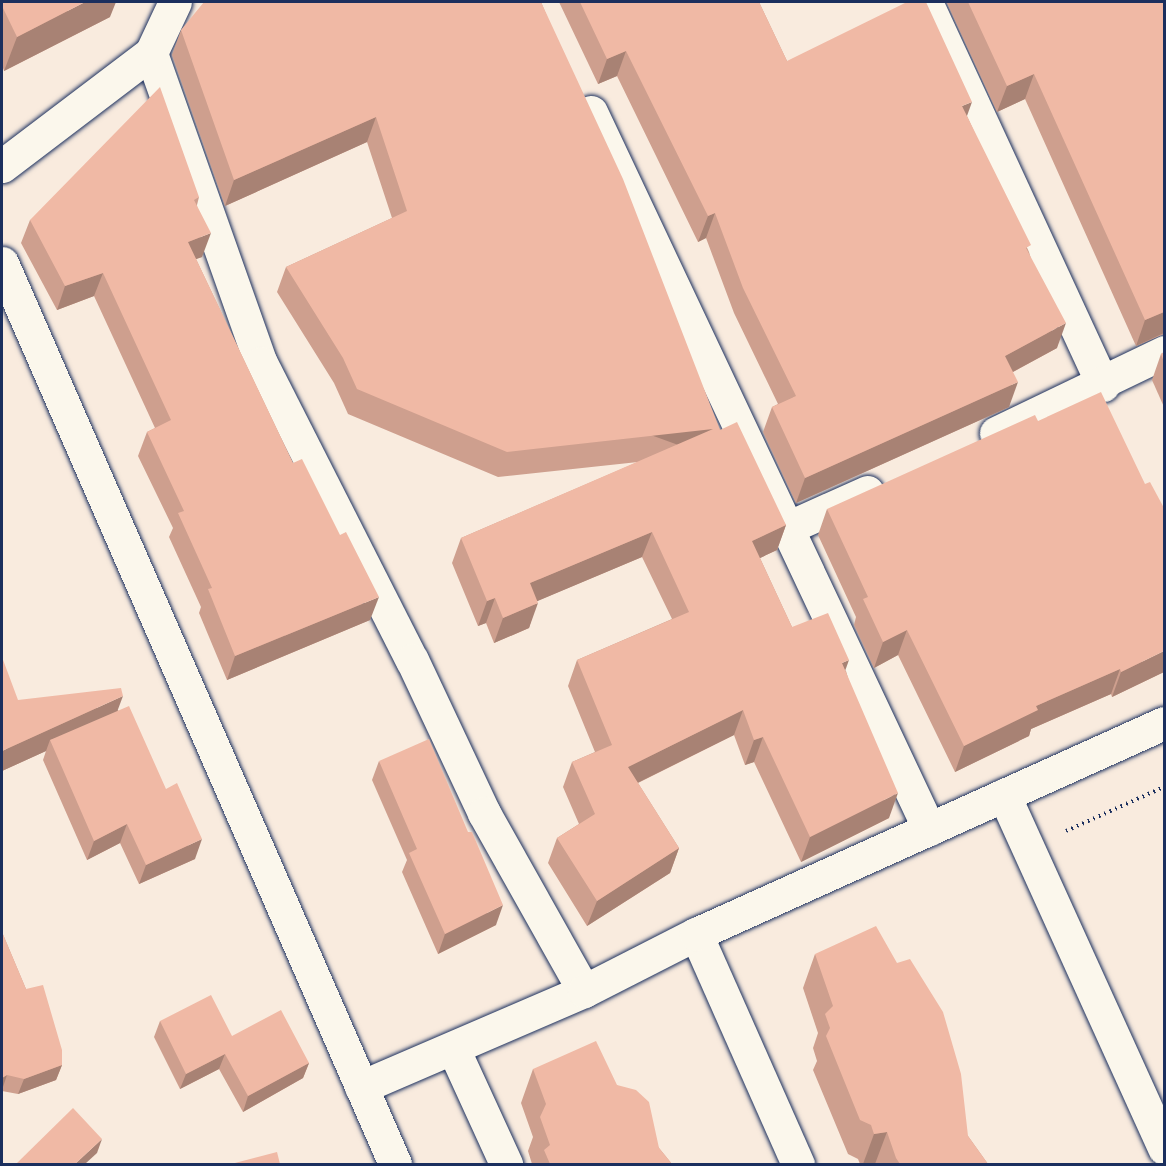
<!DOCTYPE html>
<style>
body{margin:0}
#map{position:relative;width:1166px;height:1166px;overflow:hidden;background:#f9ebde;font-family:Sriracha,sans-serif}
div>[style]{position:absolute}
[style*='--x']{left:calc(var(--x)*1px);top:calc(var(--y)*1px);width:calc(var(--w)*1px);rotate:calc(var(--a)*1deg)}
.path>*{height:4px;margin-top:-2px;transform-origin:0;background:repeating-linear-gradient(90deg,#1b2f5e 0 1.5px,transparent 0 6px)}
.roads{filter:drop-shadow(0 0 2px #1b2f5e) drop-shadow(0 0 2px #1b2f5e)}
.minor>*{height:33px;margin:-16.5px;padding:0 16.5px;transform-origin:16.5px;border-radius:16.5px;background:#fbf7ec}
.tertiary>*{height:33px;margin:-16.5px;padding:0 16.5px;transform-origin:16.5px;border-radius:16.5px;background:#fbf7ec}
.wall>*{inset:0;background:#ce9f8e}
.shaded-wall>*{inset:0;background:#a88274;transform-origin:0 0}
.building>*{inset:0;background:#f0b9a5}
span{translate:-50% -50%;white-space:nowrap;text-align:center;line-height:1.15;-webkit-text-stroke:6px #fbf7ec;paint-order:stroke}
.frame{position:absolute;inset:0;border:3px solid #1b2f5e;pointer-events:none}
</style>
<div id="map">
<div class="path">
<div style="--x:1066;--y:831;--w:107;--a:-24.2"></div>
</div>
<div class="roads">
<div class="minor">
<div style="--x:926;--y:2;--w:422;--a:65.2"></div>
<div style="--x:151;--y:53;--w:329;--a:70.5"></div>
<div style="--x:261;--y:363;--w:333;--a:63.1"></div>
<div style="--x:412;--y:660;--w:169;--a:64.8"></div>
<div style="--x:484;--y:813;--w:204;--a:60.7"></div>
<div style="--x:591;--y:112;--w:793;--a:64.76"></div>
<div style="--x:2;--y:166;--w:187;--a:-37.2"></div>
<div style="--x:151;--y:53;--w:56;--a:-64.8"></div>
<div style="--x:996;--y:433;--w:187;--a:-25.7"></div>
<div style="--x:787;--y:528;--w:88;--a:-24.2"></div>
<div style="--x:1004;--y:795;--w:388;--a:65.6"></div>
<div style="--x:696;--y:934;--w:252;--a:66.1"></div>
<div style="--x:453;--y:1048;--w:128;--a:65.4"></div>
<div style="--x:361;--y:1087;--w:243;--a:-23.3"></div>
<div style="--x:584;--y:991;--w:126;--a:-27"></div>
<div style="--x:696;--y:934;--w:513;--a:-24.27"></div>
</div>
<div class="tertiary">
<div style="--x:2;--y:263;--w:983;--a:66.43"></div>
</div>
</div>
<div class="wall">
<div style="clip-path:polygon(2px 2px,110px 17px,4px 71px,2px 65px)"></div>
<div style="clip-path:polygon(541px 2px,720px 430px,786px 525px,777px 550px,760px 558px,792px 627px,846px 671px,889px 818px,801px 862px,754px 762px,745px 765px,734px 735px,638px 783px,679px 848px,670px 873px,587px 926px,548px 863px,557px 838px,579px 824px,563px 787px,572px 762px,595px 752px,568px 686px,577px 660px,672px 619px,642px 557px,537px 601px,529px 628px,494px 643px,486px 623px,478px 626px,452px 563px,461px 538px,638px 462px,498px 477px,348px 414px,334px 383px,277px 292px,286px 267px,392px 218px,367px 142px,225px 206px,172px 55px,181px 30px)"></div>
<div style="clip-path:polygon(559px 2px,759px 2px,787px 61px,967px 116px,1029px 252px,1057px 348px,1013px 372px,1009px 407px,796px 503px,763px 432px,772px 407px,778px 404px,734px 313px,706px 238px,698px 242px,617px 76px,598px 84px)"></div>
<div style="clip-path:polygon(947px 2px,1164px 2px,1164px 334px,1136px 346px,1025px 99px,997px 112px,947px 3px)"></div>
<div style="clip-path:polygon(199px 197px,197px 205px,202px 257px,196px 259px,293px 463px,370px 620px,227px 680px,199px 613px,201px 607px,169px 537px,173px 528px,138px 456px,147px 432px,155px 428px,94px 296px,57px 310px,21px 243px,30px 220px)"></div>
<div style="clip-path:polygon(1164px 352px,1164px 407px,1152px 380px,1161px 354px)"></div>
<div style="clip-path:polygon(827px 509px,1164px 672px,1112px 697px,1111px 694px,1031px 729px,1029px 736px,955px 772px,898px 655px,874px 668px,854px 625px,856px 617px,818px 535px)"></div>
<div style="clip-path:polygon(18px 700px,118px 710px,195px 859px,139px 884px,120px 843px,87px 860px,43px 760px,46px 751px,2px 771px)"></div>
<div style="clip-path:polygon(379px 761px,496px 925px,438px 954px,402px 872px,407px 860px,372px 780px)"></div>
<div style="clip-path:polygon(2px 932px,26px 989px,62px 1065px,56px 1080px,18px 1094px,2px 1091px)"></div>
<div style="clip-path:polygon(815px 954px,968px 1136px,988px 1164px,860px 1164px,858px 1159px,848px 1154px,813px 1070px,817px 1061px,813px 1048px,818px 1033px,803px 988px)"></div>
<div style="clip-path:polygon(160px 1021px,232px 1036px,309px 1063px,303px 1078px,243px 1112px,219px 1069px,180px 1089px,154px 1037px)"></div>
<div style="clip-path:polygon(533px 1069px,617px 1085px,659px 1148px,672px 1164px,532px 1164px,528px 1151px,533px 1137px,521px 1103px)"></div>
</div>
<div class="shaded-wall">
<div style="clip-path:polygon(85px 2px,116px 2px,110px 17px,4px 71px,17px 37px)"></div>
<div style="clip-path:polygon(626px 51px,617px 76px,598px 84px,607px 59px)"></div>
<div style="clip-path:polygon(1034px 74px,1025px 99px,997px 112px,1007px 86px)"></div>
<div style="clip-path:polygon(972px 102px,963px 127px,962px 106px)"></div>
<div style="clip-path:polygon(376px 117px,367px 142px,225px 206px,234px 180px)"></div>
<div style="clip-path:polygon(715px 213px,706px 238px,698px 242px,708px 216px)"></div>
<div style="clip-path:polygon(211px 233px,202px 257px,179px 265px,188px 242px)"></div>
<div style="clip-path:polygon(103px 273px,94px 296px,57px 310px,65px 286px)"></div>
<div style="clip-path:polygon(1164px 312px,1164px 333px,1136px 346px,1145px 320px)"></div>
<div style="clip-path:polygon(1066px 323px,1057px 348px,996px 381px,1005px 356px)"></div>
<div style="clip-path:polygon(1018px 382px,1009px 407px,796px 503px,805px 478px)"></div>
<div style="left:713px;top:429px;width:27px;height:207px;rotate:110deg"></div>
<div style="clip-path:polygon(786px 525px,777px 550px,743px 566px,752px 541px)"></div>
<div style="clip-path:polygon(652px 532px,642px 557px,521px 608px,530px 583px)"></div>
<div style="clip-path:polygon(379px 597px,370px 620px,227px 680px,235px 656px)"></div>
<div style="clip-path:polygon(495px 598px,486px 623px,478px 626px,487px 601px)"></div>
<div style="clip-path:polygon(538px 603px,529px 628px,494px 643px,503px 618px)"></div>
<div style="clip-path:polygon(907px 630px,898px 655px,874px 668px,883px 642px)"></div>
<div style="clip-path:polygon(1164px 651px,1164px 672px,1112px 697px,1121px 672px)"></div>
<div style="clip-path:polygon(849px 660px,840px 685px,842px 663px)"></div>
<div style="clip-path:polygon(1120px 669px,1111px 694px,1031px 729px,1029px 736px,955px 772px,964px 746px,1036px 706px)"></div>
<div style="clip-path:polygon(123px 696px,114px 720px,50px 740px,46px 751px,2px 771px,2px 751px)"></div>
<div style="clip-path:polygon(743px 710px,734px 735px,619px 792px,628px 767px)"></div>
<div style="clip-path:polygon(763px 737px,754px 762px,745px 765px,754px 740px)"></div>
<div style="clip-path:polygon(898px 793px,889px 818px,801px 862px,810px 837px)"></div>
<div style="clip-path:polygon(127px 824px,120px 843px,87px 860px,94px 841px)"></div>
<div style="clip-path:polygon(202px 839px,195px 859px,139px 884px,146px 865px)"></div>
<div style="clip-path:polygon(679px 848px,670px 873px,587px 926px,597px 901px)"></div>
<div style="clip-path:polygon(503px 905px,496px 925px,438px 954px,445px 934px)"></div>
<div style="clip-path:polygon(225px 1054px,219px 1069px,180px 1089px,186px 1074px)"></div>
<div style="clip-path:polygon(309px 1063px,303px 1078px,243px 1112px,248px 1096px)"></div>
<div style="clip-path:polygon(62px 1065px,56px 1080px,18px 1094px,24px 1079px)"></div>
<div style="clip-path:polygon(7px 1075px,2px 1090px,2px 1078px)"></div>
<div style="clip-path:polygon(887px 1132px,875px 1164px,863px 1164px,874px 1134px)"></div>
<div style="clip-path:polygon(102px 1139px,97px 1153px,85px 1164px,75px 1164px)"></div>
</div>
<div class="building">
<div style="clip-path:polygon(2px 2px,85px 2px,17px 37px,2px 6px)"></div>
<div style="clip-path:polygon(204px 2px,541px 2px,623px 179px,720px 430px,737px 422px,786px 525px,752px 541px,792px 627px,828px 613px,849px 660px,842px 663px,898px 793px,810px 837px,763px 737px,754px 740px,743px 710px,628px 767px,679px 848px,597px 901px,557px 838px,595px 814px,572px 762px,612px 745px,577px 660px,689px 612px,652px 532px,530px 583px,538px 603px,503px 618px,495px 598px,487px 601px,461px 538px,713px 429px,507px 452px,357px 389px,343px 358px,286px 267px,407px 211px,376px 117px,234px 180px,181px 30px)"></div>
<div style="clip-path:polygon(580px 2px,759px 2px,787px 61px,907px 2px,926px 2px,972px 102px,962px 106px,1031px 245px,1026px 248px,1066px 323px,1005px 356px,1018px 382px,805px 478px,772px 407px,796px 396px,743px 288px,715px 213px,708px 216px,626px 51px,607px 59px)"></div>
<div style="clip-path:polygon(968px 2px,1164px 2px,1164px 312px,1145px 320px,1034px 74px,1007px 86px)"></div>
<div style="clip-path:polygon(160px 87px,199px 197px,194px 200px,211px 233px,188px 242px,293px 463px,302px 459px,340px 535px,346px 532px,379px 597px,235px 656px,208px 589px,212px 588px,178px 513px,184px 511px,147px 432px,171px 420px,103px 273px,65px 286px,30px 220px)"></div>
<div style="clip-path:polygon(1164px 352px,1164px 362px,1161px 354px)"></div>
<div style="clip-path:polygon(1101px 392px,1145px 484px,1150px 482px,1164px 508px,1164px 651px,1121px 672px,1120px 669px,1036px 706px,1038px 710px,964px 746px,907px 630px,883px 642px,863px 599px,868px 597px,827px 509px,1035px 415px,1038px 421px)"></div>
<div style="clip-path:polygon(2px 657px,18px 700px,121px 688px,123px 696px,2px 751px)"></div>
<div style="clip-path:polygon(129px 706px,166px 789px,177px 783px,202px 839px,146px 865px,127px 824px,94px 841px,50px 740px)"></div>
<div style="clip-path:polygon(429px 739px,468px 832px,472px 832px,503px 905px,445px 934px,409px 853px,417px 849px,379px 761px)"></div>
<div style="clip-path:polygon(876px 926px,897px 963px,910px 959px,943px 1012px,961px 1074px,968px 1136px,988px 1164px,900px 1164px,896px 1158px,887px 1132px,874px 1134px,871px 1125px,860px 1120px,826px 1036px,830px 1028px,825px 1014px,833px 1006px,815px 954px)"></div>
<div style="clip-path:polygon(2px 932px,26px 989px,43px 985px,62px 1050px,62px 1065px,24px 1079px,7px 1075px,2px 1078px)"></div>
<div style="clip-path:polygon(211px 995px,232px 1036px,281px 1010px,309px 1063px,248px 1096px,225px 1054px,186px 1074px,160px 1021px)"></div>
<div style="clip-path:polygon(596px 1041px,617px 1085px,636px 1090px,649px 1102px,659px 1148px,672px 1164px,550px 1164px,544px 1150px,550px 1145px,540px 1117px,546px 1104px,533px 1069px)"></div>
<div style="clip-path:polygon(73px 1108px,102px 1139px,75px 1164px,16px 1164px)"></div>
<div style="clip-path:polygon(277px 1152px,280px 1164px,231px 1164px)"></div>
</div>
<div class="frame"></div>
</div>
